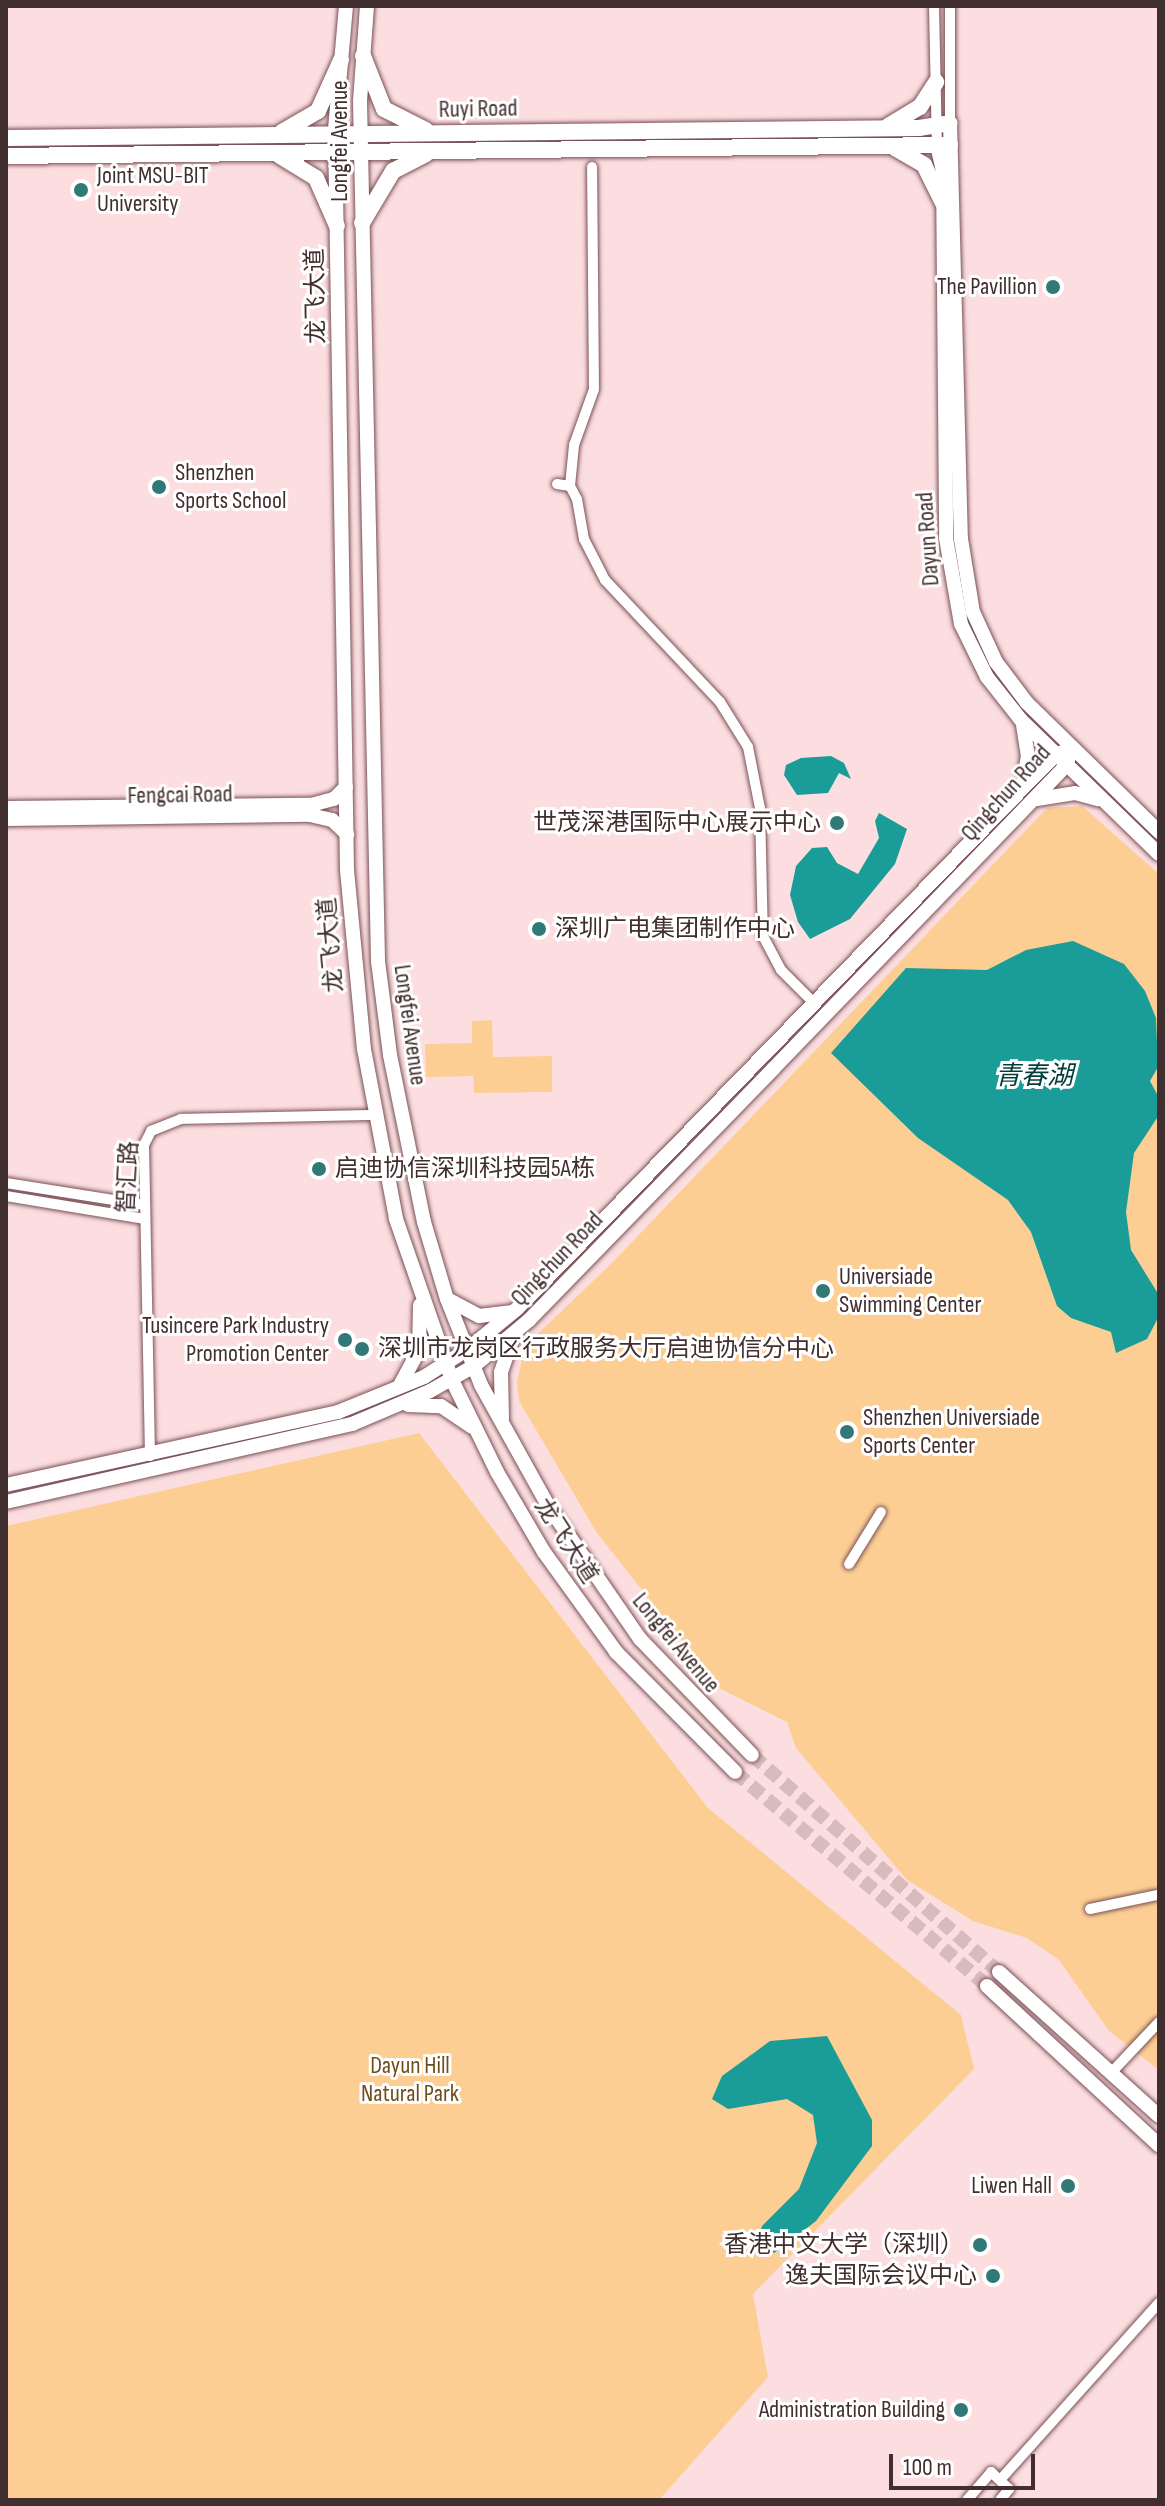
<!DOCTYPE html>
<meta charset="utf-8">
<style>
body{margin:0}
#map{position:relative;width:1165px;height:2506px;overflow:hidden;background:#fcdee0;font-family:"Sofia Sans Condensed","Noto Sans SC",sans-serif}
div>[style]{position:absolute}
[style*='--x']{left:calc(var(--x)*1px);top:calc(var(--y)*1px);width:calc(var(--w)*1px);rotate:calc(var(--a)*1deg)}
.green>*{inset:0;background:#fdce94}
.water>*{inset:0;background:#1a9c99}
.secondary-tunnel>*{height:14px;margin-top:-7px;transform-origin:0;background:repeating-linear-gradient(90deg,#d7bbbd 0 14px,transparent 0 21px)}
.roads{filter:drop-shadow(0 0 2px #7a5055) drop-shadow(0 0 2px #7a5055)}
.street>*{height:10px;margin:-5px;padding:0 5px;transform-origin:5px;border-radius:5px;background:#fff}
.secondary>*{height:14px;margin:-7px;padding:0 7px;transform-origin:7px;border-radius:7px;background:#fff}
.primary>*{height:16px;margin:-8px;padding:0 8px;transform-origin:8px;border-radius:8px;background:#fff}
.dots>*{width:22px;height:22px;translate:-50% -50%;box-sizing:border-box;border:4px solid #fff;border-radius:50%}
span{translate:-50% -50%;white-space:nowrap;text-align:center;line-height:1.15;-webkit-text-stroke:6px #fff;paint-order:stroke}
.street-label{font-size:24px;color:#412e2f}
.poi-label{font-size:24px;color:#412e2f}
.left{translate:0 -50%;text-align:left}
.right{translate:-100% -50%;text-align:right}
.park-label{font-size:24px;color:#704d1c}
.water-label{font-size:26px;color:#043c3b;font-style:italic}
.frame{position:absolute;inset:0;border:8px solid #412e2f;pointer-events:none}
.scale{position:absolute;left:889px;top:2454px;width:146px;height:36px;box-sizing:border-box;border:4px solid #412e2f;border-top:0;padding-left:10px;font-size:24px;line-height:28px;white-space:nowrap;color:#412e2f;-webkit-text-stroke:6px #fff;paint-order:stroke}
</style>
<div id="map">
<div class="green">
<div style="clip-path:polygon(1082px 806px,1159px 874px,1159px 2070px,1109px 2031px,1059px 1960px,1027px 1938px,973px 1921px,907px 1880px,796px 1748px,787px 1722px,719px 1688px,597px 1533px,519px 1401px,517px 1382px,525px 1346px,611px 1264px,1047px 808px)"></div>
<div style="clip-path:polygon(492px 1020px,493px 1057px,552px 1056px,552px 1092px,474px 1093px,473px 1076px,426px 1077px,425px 1044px,472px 1043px,472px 1021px)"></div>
<div style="clip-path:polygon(419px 1433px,708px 1808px,961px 2015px,974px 2069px,753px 2294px,768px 2377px,659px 2500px,6px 2500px,6px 1526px)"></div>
</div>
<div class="water">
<div style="clip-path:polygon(831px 756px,844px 763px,851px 779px,839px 773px,828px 793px,797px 795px,784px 775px,786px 765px,801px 758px)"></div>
<div style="clip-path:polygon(879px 813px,907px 829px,895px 864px,850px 919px,810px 939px,798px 922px,790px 895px,796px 866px,812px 848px,827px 847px,837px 863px,858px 874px,879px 838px,875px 821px)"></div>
<div style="clip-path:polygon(1073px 941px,1124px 964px,1145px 991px,1156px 1018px,1158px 1067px,1150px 1081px,1157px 1094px,1157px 1118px,1134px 1153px,1126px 1212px,1131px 1250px,1157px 1292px,1159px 1316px,1147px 1339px,1116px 1353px,1111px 1332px,1071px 1318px,1057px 1306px,1031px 1232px,1008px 1200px,918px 1138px,831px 1053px,906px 968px,987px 970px,1026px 950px)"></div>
<div style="clip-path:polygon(827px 2036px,872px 2120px,872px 2146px,816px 2221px,774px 2253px,757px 2241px,762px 2226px,799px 2189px,817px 2143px,813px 2115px,787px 2099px,728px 2109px,712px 2099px,722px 2076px,770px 2041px)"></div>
</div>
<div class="secondary-tunnel">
<div style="--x:752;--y:1755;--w:329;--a:41.3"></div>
<div style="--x:735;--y:1772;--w:331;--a:40.3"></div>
</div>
<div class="roads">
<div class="street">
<div style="--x:934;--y:6;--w:139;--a:88.8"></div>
<div style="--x:950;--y:6;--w:117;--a:90"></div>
<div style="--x:557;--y:484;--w:13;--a:9"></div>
<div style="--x:570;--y:486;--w:15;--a:62"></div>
<div style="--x:577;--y:499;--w:41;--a:80.1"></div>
<div style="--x:584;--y:539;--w:46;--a:62.9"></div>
<div style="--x:605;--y:580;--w:168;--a:46.7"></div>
<div style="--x:720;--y:702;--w:53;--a:58.1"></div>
<div style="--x:748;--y:747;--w:62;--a:78.9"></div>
<div style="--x:760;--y:808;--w:128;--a:88.7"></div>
<div style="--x:763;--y:936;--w:38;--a:62"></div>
<div style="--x:781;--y:970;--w:47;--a:45"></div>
<div style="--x:570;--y:486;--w:41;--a:-84.4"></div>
<div style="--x:574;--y:445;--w:59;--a:-70.3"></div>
<div style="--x:594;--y:389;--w:222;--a:-90.5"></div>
<div style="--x:6;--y:1183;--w:141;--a:9"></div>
<div style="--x:6;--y:1196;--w:141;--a:9.4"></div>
<div style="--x:150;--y:1456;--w:311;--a:-91.1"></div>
<div style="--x:144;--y:1145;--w:16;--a:-63"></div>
<div style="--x:151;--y:1131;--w:32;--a:-22"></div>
<div style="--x:181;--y:1119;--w:196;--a:-1.2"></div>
<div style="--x:849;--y:1564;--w:61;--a:-58.4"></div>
<div style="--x:1090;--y:1909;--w:68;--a:-11.8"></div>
<div style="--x:1110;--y:2074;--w:71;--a:-46.7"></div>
<div style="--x:1000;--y:2480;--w:238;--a:-48.1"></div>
<div style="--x:967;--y:2500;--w:37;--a:-49"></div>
<div style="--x:991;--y:2472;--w:25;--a:43"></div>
<div style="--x:1009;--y:2489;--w:14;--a:129"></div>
</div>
<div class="secondary">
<div style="--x:346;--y:6;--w:124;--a:95.1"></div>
<div style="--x:335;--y:130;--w:740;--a:89.07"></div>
<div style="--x:347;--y:870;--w:180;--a:84.6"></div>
<div style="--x:364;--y:1049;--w:173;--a:79.3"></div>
<div style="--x:396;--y:1219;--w:170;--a:70.8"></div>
<div style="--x:452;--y:1380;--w:102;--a:63.9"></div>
<div style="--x:497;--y:1472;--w:93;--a:59.6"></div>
<div style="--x:544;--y:1552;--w:123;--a:54.2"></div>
<div style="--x:616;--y:1652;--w:169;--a:45.2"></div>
<div style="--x:367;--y:6;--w:95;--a:94.2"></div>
<div style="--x:360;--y:101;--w:860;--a:88.8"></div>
<div style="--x:378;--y:961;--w:95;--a:82.7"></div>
<div style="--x:390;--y:1055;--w:170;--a:78.5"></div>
<div style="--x:424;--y:1222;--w:80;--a:73.4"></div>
<div style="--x:447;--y:1299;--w:92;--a:68.4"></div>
<div style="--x:481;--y:1385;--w:140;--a:60.9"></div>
<div style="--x:549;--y:1507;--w:160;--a:55.4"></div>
<div style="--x:640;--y:1639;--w:161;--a:46"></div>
<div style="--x:950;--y:123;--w:416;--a:88.5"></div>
<div style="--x:961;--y:539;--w:74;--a:80.7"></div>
<div style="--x:973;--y:612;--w:55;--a:65.3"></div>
<div style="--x:996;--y:662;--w:51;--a:52.9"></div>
<div style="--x:1027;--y:703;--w:185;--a:44.3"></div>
<div style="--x:937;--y:145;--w:27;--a:77"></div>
<div style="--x:943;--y:171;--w:367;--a:89.5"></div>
<div style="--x:946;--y:538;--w:87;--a:80.1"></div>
<div style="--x:961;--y:624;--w:59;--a:63.9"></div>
<div style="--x:987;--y:677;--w:55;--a:51.7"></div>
<div style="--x:1021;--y:720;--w:192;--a:44.2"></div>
<div style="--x:1023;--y:725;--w:30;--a:81"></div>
<div style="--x:1028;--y:755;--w:31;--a:99"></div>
<div style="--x:1037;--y:799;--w:38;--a:-9"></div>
<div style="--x:1075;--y:793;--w:24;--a:15"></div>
<div style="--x:6;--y:808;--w:305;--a:-0.6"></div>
<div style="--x:311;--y:805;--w:24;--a:-15"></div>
<div style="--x:334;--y:799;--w:17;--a:-45"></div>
<div style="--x:6;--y:819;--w:304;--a:-0.8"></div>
<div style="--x:310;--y:815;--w:23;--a:13"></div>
<div style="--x:332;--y:820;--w:21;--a:43"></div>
<div style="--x:449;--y:1300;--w:34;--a:28"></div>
<div style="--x:479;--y:1316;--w:32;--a:-7"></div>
<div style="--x:399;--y:1387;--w:42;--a:-61.6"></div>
<div style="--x:419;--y:1350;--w:45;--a:-88.7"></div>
<div style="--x:408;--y:1405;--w:33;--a:2"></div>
<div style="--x:441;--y:1406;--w:37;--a:34"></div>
<div style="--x:502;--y:1419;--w:47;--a:-91.2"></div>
<div style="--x:501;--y:1372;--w:36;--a:-71"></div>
<div style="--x:6;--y:1485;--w:340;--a:-12.4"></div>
<div style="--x:338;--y:1412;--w:93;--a:-22.1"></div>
<div style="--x:424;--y:1377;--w:52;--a:-32.5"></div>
<div style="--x:468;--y:1349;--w:65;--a:-39.4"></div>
<div style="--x:518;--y:1308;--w:771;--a:-45.84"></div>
<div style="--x:1055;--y:755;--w:18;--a:-22"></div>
<div style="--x:6;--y:1502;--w:355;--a:-12.7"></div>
<div style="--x:352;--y:1424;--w:85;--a:-22.9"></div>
<div style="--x:430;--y:1391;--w:51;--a:-29.6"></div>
<div style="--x:474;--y:1366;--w:72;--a:-39.9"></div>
<div style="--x:529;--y:1320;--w:350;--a:-45.8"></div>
<div style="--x:773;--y:1069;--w:421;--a:-46"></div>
<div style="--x:1066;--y:766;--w:19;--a:-72"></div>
<div style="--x:999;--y:1972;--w:215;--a:42"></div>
<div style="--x:987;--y:1986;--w:234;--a:42.8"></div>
</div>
<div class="primary">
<div style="--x:363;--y:56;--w:57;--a:68.4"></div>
<div style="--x:384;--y:109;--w:47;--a:26.6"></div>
<div style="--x:888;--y:126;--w:37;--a:-31"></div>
<div style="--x:920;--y:107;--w:30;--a:-57"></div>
<div style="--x:282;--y:132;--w:42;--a:-30.3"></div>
<div style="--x:318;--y:111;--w:56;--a:-65.7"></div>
<div style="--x:6;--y:138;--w:913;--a:-0.63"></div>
<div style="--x:919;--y:128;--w:31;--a:-9"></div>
<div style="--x:895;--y:148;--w:34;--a:30"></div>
<div style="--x:924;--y:165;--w:42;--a:63.4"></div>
<div style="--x:6;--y:156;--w:944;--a:-0.67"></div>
<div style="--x:280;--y:156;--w:42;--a:31.4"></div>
<div style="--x:316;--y:178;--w:52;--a:66.4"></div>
<div style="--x:362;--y:223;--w:61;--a:-59.2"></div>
<div style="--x:393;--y:171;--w:37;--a:-27"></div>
</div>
</div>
<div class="dots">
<div style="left:81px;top:190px;background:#307977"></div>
<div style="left:1053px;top:287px;background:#307977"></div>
<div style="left:159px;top:487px;background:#307977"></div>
<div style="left:837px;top:823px;background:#307977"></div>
<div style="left:539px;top:929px;background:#307977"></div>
<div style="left:319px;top:1169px;background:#307977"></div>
<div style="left:823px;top:1291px;background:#307977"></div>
<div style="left:345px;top:1340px;background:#307977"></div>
<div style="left:362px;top:1349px;background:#307977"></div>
<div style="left:847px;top:1432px;background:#307977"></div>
<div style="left:1068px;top:2186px;background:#307977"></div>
<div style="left:980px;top:2245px;background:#307977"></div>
<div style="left:993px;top:2276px;background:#307977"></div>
<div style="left:961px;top:2410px;background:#307977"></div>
</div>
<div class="street-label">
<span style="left:478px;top:109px;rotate:-1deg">Ruyi Road</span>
<span style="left:340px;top:141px;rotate:-90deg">Longfei Avenue</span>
<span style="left:316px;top:296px;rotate:-91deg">龙飞大道</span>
<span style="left:928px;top:539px;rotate:-94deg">Dayun Road</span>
<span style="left:1006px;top:793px;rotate:-48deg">Qingchun Road</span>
<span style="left:180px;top:795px;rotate:-1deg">Fengcai Road</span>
<span style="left:331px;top:945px;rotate:-95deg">龙飞大道</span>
<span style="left:410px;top:1025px;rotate:82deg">Longfei Avenue</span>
<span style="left:128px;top:1177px;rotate:-87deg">智汇路</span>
<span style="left:557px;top:1259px;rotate:-46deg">Qingchun Road</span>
<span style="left:566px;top:1541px;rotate:57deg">龙飞大道</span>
<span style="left:676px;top:1643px;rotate:50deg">Longfei Avenue</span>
</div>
<div class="poi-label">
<span class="left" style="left:97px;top:190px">Joint MSU-BIT<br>University</span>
<span class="right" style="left:1037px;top:287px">The Pavillion</span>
<span class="left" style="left:175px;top:487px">Shenzhen<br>Sports School</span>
<span class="right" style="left:821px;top:823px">世茂深港国际中心展示中心</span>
<span class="left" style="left:555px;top:929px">深圳广电集团制作中心</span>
<span class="left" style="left:335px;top:1169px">启迪协信深圳科技园5A栋</span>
<span class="left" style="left:839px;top:1291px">Universiade<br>Swimming Center</span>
<span class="right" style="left:329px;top:1340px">Tusincere Park Industry<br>Promotion Center</span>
<span class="left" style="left:378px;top:1349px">深圳市龙岗区行政服务大厅启迪协信分中心</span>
<span class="left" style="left:863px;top:1432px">Shenzhen Universiade<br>Sports Center</span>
<span class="right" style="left:1052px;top:2186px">Liwen Hall</span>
<span class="right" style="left:964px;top:2245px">香港中文大学（深圳）</span>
<span class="right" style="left:977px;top:2276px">逸夫国际会议中心</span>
<span class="right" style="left:945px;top:2410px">Administration Building</span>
</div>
<div class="park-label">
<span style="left:410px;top:2080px">Dayun Hill<br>Natural Park</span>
</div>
<div class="water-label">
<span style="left:1034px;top:1077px">青春湖</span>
</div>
<div class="frame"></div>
<div class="scale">100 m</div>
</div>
